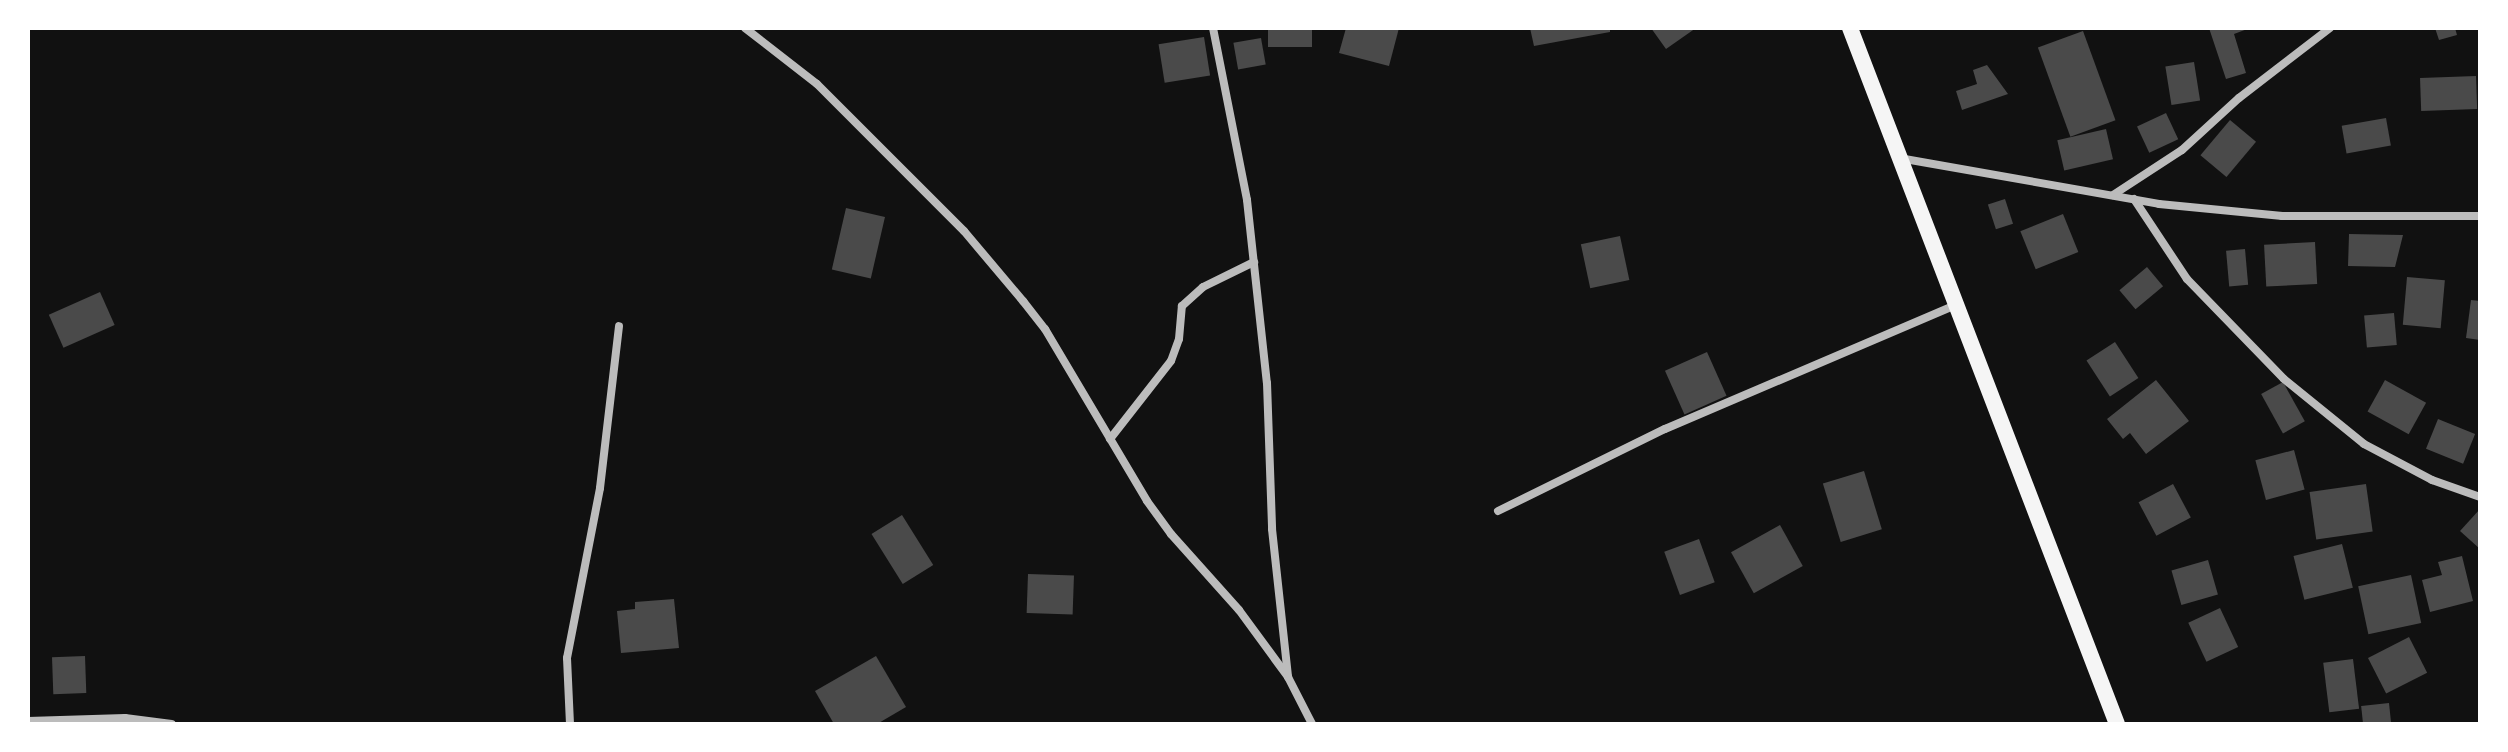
<!DOCTYPE html>
<style>
body{margin:0}
#map{position:relative;width:2508px;height:752px;overflow:hidden;background:#111;font-family:Spectral,serif}
div>[style]{position:absolute}
[style*='--x']{left:calc(var(--x)*1px);top:calc(var(--y)*1px);width:calc(var(--w)*1px);rotate:calc(var(--a)*1deg)}
.building>*{inset:0;background:#4a4a4a;transform-origin:0 0}
.minor>*{height:8px;margin:-4px;padding:0 4px;transform-origin:4px;border-radius:4px;background:#bcbcbc}
.secondary>*{height:16px;margin:-8px;padding:0 8px;transform-origin:8px;border-radius:8px;background:#f5f5f5}
span{translate:-50% -50%;white-space:nowrap;text-align:center;line-height:1.15;-webkit-text-stroke:7px #fff;paint-order:stroke}
.frame{position:absolute;inset:0;border:30px solid #fff;pointer-events:none}
</style>
<div id="map">
<div class="building">
<div style="left:1268px;top:28px;width:44px;height:19px"></div>
<div style="clip-path:polygon(1346px 28px,1399px 28px,1389px 66px,1339px 53px)"></div>
<div style="clip-path:polygon(1530px 28px,1610px 28px,1610px 32px,1534px 46px)"></div>
<div style="clip-path:polygon(1651px 28px,1696px 28px,1666px 49px)"></div>
<div style="clip-path:polygon(2209px 28px,2250px 28px,2234px 34px,2246px 73px,2226px 79px)"></div>
<div style="clip-path:polygon(2435px 28px,2455px 28px,2457px 35px,2439px 40px)"></div>
<div style="left:2083px;top:31px;width:95px;height:48px;rotate:70deg"></div>
<div style="left:1204px;top:37px;width:39px;height:46px;rotate:81deg"></div>
<div style="left:1261px;top:38px;width:27px;height:28px;rotate:80deg"></div>
<div style="left:2194px;top:62px;width:39px;height:29px;rotate:81deg"></div>
<div style="clip-path:polygon(1987px 65px,2008px 94px,1962px 110px,1956px 91px,1977px 84px,1973px 70px)"></div>
<div style="left:2476px;top:76px;width:33px;height:56px;rotate:88deg"></div>
<div style="left:2166px;top:113px;width:29px;height:32px;rotate:65deg"></div>
<div style="left:2386px;top:118px;width:28px;height:45px;rotate:80deg"></div>
<div style="left:2230px;top:120px;width:34px;height:46px;rotate:40deg"></div>
<div style="left:2106px;top:129px;width:31px;height:50px;rotate:77deg"></div>
<div style="left:2005px;top:199px;width:26px;height:18px;rotate:72deg"></div>
<div style="left:846px;top:208px;width:40px;height:63px;rotate:13deg"></div>
<div style="left:2063px;top:214px;width:41px;height:46px;rotate:68deg"></div>
<div style="clip-path:polygon(2349px 234px,2403px 235px,2395px 267px,2348px 266px)"></div>
<div style="left:1620px;top:236px;width:45px;height:40px;rotate:78deg"></div>
<div style="left:2315px;top:242px;width:42px;height:51px;rotate:87deg"></div>
<div style="left:2245px;top:249px;width:36px;height:19px;rotate:85deg"></div>
<div style="left:2147px;top:267px;width:25px;height:36px;rotate:50deg"></div>
<div style="left:2407px;top:277px;width:38px;height:48px;rotate:5deg"></div>
<div style="left:100px;top:292px;width:36px;height:56px;rotate:66deg"></div>
<div style="clip-path:polygon(2471px 300px,2480px 301px,2480px 340px,2466px 338px)"></div>
<div style="left:2394px;top:313px;width:32px;height:30px;rotate:85deg"></div>
<div style="left:2115px;top:342px;width:43px;height:34px;rotate:57deg"></div>
<div style="left:1707px;top:352px;width:48px;height:46px;rotate:66deg"></div>
<div style="clip-path:polygon(2156px 380px,2189px 421px,2146px 454px,2130px 433px,2123px 439px,2107px 419px)"></div>
<div style="left:2385px;top:380px;width:47px;height:36px;rotate:29deg"></div>
<div style="left:2283px;top:382px;width:45px;height:25px;rotate:61deg"></div>
<div style="left:2438px;top:419px;width:40px;height:32px;rotate:22deg"></div>
<div style="left:2294px;top:450px;width:41px;height:40px;rotate:75deg"></div>
<div style="left:1864px;top:471px;width:61px;height:43px;rotate:73deg"></div>
<div style="left:2173px;top:484px;width:38px;height:39px;rotate:62deg"></div>
<div style="left:2366px;top:484px;width:48px;height:57px;rotate:82deg"></div>
<div style="clip-path:polygon(2480px 509px,2480px 549px,2460px 531px)"></div>
<div style="left:902px;top:515px;width:59px;height:36px;rotate:58deg"></div>
<div style="left:1780px;top:525px;width:47px;height:56px;rotate:61deg"></div>
<div style="left:1699px;top:539px;width:46px;height:37px;rotate:70deg"></div>
<div style="left:2342px;top:544px;width:45px;height:50px;rotate:76deg"></div>
<div style="clip-path:polygon(2462px 556px,2473px 601px,2430px 612px,2422px 580px,2442px 575px,2438px 562px)"></div>
<div style="left:2208px;top:560px;width:36px;height:38px;rotate:74deg"></div>
<div style="left:1028px;top:574px;width:46px;height:39px;rotate:2deg"></div>
<div style="left:2411px;top:575px;width:49px;height:54px;rotate:78deg"></div>
<div style="clip-path:polygon(674px 599px,679px 648px,621px 653px,617px 611px,635px 609px,635px 602px)"></div>
<div style="left:2220px;top:608px;width:43px;height:35px;rotate:65deg"></div>
<div style="left:2409px;top:637px;width:40px;height:46px;rotate:63deg"></div>
<div style="left:85px;top:656px;width:37px;height:33px;rotate:88deg"></div>
<div style="clip-path:polygon(876px 656px,906px 707px,877px 724px,834px 724px,815px 691px)"></div>
<div style="left:2353px;top:659px;width:50px;height:30px;rotate:83deg"></div>
<div style="left:2389px;top:703px;width:20px;height:28px;rotate:84deg"></div>
</div>
<div class="minor">
<div style="--x:745;--y:28;--w:91;--a:37.9"></div>
<div style="--x:817;--y:84;--w:208;--a:45"></div>
<div style="--x:964;--y:231;--w:92;--a:49.9"></div>
<div style="--x:1023;--y:301;--w:36;--a:52"></div>
<div style="--x:1045;--y:329;--w:200;--a:59.3"></div>
<div style="--x:1147;--y:501;--w:41;--a:54"></div>
<div style="--x:1171;--y:534;--w:102;--a:48.2"></div>
<div style="--x:1239;--y:610;--w:83;--a:53.8"></div>
<div style="--x:1213;--y:28;--w:175;--a:78.8"></div>
<div style="--x:1247;--y:200;--w:184;--a:83.8"></div>
<div style="--x:1267;--y:383;--w:146;--a:88"></div>
<div style="--x:1272;--y:529;--w:149;--a:83.8"></div>
<div style="--x:1288;--y:677;--w:53;--a:62.9"></div>
<div style="--x:1899;--y:158;--w:264;--a:10"></div>
<div style="--x:2159;--y:204;--w:124;--a:5.6"></div>
<div style="--x:2282;--y:216;--w:198;--a:0"></div>
<div style="--x:2113;--y:195;--w:82;--a:-33.1"></div>
<div style="--x:2182;--y:150;--w:77;--a:-42.4"></div>
<div style="--x:2239;--y:98;--w:115;--a:-37.6"></div>
<div style="--x:2134;--y:199;--w:96;--a:56.5"></div>
<div style="--x:2187;--y:279;--w:139;--a:45.9"></div>
<div style="--x:2284;--y:379;--w:103;--a:39.1"></div>
<div style="--x:2364;--y:444;--w:77;--a:27.9"></div>
<div style="--x:2432;--y:480;--w:51;--a:19.5"></div>
<div style="--x:1110;--y:439;--w:99;--a:-52"></div>
<div style="--x:1171;--y:361;--w:23;--a:-70"></div>
<div style="--x:1179;--y:339;--w:33;--a:-85"></div>
<div style="--x:1182;--y:306;--w:28;--a:-42"></div>
<div style="--x:1203;--y:287;--w:57;--a:-26.1"></div>
<div style="--x:1498;--y:511;--w:186;--a:-26.2"></div>
<div style="--x:1665;--y:429;--w:316;--a:-23.1"></div>
<div style="--x:28;--y:721;--w:97;--a:-1.8"></div>
<div style="--x:125;--y:718;--w:47;--a:7.3"></div>
<div style="--x:570;--y:724;--w:66;--a:-92.6"></div>
<div style="--x:567;--y:658;--w:173;--a:-79"></div>
<div style="--x:600;--y:488;--w:163;--a:-83.3"></div>
</div>
<div class="secondary">
<div style="--x:1850;--y:28;--w:745;--a:69.01"></div>
</div>
<div class="frame"></div>
</div>
